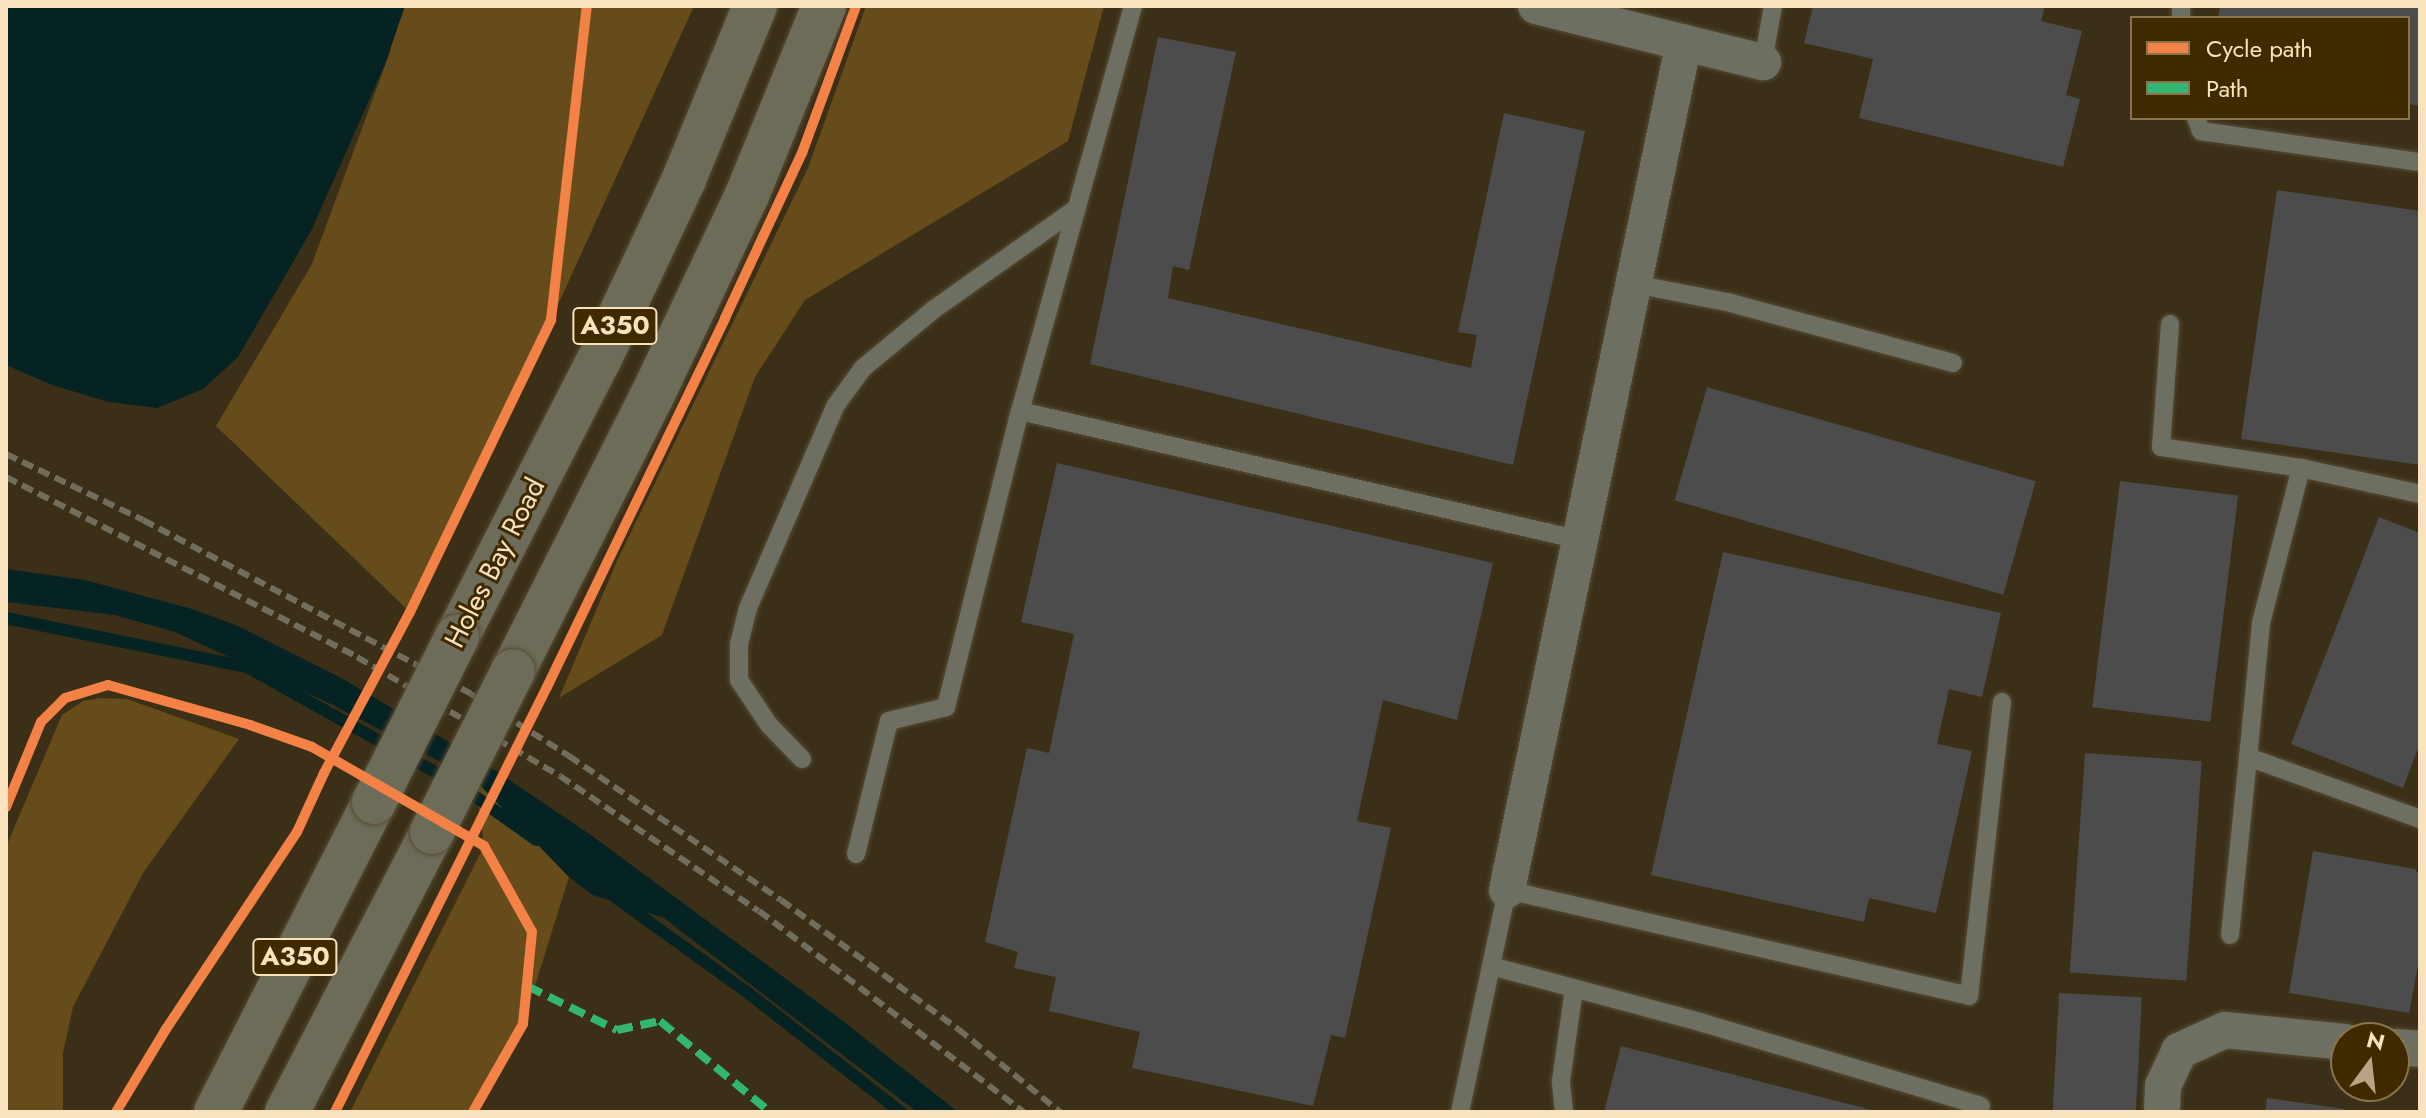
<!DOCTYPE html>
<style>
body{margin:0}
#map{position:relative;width:2426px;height:1118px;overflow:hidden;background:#3b2f17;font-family:Jost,sans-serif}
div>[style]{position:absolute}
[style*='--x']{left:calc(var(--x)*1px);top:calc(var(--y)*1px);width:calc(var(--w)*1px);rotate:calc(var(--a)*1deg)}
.green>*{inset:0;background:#664c1a}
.water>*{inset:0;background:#052323}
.stream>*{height:12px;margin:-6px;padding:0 6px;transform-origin:6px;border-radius:6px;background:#052323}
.building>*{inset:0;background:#4c4c4c;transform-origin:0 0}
.roads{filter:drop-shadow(0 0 2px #574b34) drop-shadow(0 0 2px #574b34)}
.service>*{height:18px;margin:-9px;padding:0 9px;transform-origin:9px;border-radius:9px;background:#6c6f61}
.minor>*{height:36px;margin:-18px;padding:0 18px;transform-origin:18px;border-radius:18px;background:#6c6f61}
.trunk>*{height:44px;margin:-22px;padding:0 22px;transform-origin:22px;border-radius:22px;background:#6d6c59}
.rail>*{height:6px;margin-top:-3px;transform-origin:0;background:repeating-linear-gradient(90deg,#726e5e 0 12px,transparent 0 18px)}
.bridges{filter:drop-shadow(0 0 2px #574b34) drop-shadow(0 0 2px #574b34)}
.trunk-bridge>*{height:44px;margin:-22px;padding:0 22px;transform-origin:22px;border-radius:22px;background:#6d6c59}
.quiet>*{height:8px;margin-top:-4px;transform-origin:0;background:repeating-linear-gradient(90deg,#33b770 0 16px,transparent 0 24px)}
.cycleway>*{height:10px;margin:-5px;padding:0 5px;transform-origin:5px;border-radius:5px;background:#f48246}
span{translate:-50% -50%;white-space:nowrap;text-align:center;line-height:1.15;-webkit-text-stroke:6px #3f2a00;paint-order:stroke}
.shield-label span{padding:2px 6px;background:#3f2a00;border:2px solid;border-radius:6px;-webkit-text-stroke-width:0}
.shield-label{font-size:26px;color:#f9e3be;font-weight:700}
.street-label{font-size:28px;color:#f9e3be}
.frame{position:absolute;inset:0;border:8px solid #f9e3be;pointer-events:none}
.legend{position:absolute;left:2130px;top:16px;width:280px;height:104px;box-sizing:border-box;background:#3f2a00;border:2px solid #89744c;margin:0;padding:10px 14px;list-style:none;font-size:24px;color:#f9e3be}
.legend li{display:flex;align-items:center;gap:16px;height:40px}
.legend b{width:40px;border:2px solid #89744c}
.north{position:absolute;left:2330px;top:1022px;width:80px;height:80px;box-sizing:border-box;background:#3f2a00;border:2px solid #89744c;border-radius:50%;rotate:15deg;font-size:22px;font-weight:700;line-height:32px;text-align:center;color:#f9e3be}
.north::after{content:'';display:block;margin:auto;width:28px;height:36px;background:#b6a484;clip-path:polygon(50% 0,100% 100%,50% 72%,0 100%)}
</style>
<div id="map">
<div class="green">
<div style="clip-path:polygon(402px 6px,694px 6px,551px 320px,410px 612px,216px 426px,312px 264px,389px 55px)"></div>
<div style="clip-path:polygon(866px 6px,1104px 6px,1068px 141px,805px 300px,755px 377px,662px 635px,559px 698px,617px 561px,808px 168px)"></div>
<div style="clip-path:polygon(100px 698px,127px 699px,239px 739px,143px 873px,73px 1007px,63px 1053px,63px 1112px,6px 1112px,6px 847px,62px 715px,83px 701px)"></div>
<div style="clip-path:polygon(475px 780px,569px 877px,523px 1024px,473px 1112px,350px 1112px,484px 846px)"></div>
</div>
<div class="water">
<div style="clip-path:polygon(6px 6px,405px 6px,385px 64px,311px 231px,238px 357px,203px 389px,157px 408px,109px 402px,52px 385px,6px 365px)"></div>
<div style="clip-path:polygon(6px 569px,85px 580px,192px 609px,238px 626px,343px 679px,484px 763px,588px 833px,839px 1018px,958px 1112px,917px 1112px,664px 918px,593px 895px,569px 877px,475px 780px,331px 704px,175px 632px,115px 615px,6px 602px)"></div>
</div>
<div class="stream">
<div style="--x:6;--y:618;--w:246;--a:11.5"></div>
<div style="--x:247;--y:667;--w:246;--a:29.2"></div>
<div style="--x:462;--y:787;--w:91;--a:35.6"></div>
<div style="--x:616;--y:898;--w:163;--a:35.7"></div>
<div style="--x:748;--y:993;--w:194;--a:37.9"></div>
</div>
<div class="building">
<div style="clip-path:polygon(1813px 6px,2045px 6px,2041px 21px,2082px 31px,2066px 95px,2080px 99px,2063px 167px,1859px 118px,1873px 59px,1804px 43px)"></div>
<div style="clip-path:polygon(2220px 6px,2420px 6px,2420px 106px,2408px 104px,2408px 18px,2218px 18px)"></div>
<div style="clip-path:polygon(1158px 37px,1236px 52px,1189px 270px,1173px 266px,1168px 298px,1471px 368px,1477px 335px,1458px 332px,1504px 113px,1585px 131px,1513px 465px,1090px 364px)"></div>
<div style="clip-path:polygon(2277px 190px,2420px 211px,2420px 465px,2241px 439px)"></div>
<div style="left:1707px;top:387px;width:342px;height:118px;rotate:16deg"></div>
<div style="clip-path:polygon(1057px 463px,1493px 563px,1457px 720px,1383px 700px,1357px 821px,1391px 828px,1345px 1038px,1331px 1035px,1313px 1106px,1132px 1068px,1140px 1032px,1049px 1011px,1056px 977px,1014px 968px,1018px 952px,985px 942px,1027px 748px,1049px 753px,1074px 634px,1021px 622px)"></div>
<div style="left:2120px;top:481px;width:119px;height:228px;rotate:7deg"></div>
<div style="clip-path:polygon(2379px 517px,2420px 533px,2420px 743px,2403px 788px,2291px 744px)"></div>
<div style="clip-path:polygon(1723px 552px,2001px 613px,1982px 697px,1949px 689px,1937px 744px,1972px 751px,1936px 913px,1869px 898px,1864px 922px,1651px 875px)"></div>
<div style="left:2085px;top:753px;width:117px;height:220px;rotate:4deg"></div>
<div style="clip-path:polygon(2313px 851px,2415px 869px,2420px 876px,2420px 955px,2409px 1013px,2289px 993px)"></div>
<div style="left:2059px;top:993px;width:83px;height:119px;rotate:3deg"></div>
<div style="clip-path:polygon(1621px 1046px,1876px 1111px,1876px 1112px,1604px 1112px)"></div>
<div style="clip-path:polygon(2267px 1098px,2344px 1109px,2344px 1112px,2265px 1112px)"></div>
</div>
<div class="roads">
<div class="service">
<div style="--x:2181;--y:18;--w:12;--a:-90"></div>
<div style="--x:1763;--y:62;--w:57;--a:-79.9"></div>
<div style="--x:2196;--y:118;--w:14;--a:69"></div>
<div style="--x:2201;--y:131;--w:221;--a:8.1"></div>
<div style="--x:1634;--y:284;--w:95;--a:11"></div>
<div style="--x:1727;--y:302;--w:234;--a:15.1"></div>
<div style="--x:2170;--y:324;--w:123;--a:94.2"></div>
<div style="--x:2161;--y:447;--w:142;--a:8.5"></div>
<div style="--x:2301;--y:468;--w:160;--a:104.5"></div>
<div style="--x:2261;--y:623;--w:135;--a:95.5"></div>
<div style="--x:2248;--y:757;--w:183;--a:19.8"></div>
<div style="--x:1020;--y:411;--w:575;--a:12.97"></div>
<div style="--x:2301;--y:468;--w:122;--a:12.3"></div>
<div style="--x:802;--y:759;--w:47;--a:-134.1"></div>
<div style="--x:769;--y:725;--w:54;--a:-123.7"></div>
<div style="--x:739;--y:680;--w:36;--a:-90"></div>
<div style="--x:739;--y:644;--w:37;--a:-76"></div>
<div style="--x:748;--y:608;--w:221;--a:-66.6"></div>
<div style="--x:836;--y:405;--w:46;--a:-53.9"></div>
<div style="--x:863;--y:368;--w:91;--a:-39.6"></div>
<div style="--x:933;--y:310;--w:176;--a:-35.3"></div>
<div style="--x:856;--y:854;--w:137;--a:-76.1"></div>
<div style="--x:889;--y:721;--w:59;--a:-13.8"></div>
<div style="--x:946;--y:707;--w:305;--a:-76"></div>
<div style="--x:1020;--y:411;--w:420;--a:-74.4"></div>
<div style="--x:2230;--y:935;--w:179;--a:-84.2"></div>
<div style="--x:1491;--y:966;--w:220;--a:15"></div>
<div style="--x:1703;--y:1023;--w:290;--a:16.6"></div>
<div style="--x:1460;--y:1112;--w:227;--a:-78"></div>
<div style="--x:1507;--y:890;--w:474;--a:12.9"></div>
<div style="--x:1969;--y:996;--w:296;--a:-83.6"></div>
<div style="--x:1564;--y:1112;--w:31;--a:-96"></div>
<div style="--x:1561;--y:1081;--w:93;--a:-82"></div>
</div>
<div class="minor">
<div style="--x:1536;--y:6;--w:234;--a:13.9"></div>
<div style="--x:1507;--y:890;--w:866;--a:-78.21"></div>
<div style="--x:2394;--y:1047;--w:26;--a:4"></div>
<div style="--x:2162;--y:1112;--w:26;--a:-88"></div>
<div style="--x:2163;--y:1086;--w:38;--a:-65"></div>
<div style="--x:2179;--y:1051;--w:51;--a:-24.5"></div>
<div style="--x:2225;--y:1030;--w:122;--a:5.7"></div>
</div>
<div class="trunk">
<div style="--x:457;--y:637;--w:311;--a:-62.9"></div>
<div style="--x:599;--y:360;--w:200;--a:-64.8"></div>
<div style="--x:684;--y:179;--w:187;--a:-67.7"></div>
<div style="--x:513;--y:671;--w:308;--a:-63.2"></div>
<div style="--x:652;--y:396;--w:222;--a:-64.7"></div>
<div style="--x:747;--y:195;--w:204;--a:-67.8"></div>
<div style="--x:216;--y:1112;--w:348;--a:-63"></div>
<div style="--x:287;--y:1112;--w:315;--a:-62.6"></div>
</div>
</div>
<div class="rail">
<div style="--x:6;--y:454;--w:152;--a:25.7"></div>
<div style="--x:143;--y:520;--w:371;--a:27.9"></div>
<div style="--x:471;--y:694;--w:116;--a:32.3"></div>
<div style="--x:569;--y:756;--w:256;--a:34.2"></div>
<div style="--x:781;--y:900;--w:219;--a:36.1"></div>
<div style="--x:958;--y:1029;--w:132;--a:39.1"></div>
<div style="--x:6;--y:477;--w:394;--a:27.1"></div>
<div style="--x:357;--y:657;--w:235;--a:30.4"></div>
<div style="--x:560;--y:776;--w:240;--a:34.2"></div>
<div style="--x:759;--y:911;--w:333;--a:37.2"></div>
</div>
<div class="bridges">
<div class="trunk-bridge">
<div style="--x:374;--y:802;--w:185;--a:-63.3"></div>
<div style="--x:432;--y:832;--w:180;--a:-63.3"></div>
</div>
</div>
<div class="quiet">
<div style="--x:527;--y:986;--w:100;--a:26.1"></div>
<div style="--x:617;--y:1030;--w:44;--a:-11.8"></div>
<div style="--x:660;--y:1021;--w:143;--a:39.6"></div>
</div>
<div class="cycleway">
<div style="--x:6;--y:807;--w:92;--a:-67.6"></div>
<div style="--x:41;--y:722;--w:34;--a:-45"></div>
<div style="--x:65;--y:698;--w:45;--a:-16.8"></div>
<div style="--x:108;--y:685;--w:148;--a:15.7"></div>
<div style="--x:250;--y:725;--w:66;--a:19.5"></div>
<div style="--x:312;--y:747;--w:198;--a:29.9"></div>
<div style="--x:484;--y:846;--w:98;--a:60.8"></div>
<div style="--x:532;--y:932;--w:92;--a:95.6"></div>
<div style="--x:523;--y:1024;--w:101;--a:119.6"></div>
<div style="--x:116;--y:1112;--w:97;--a:-58.9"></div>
<div style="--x:166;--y:1029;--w:237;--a:-56.4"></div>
<div style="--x:297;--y:832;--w:65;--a:-65.4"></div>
<div style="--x:324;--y:773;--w:183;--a:-61.9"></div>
<div style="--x:410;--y:612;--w:324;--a:-64.2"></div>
<div style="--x:551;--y:320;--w:316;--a:-83.5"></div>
<div style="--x:335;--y:1112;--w:475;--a:-63.5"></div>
<div style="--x:547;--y:687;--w:410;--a:-64.2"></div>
<div style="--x:725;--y:318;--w:182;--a:-65"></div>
<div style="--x:802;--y:153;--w:157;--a:-69.8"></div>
</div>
<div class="shield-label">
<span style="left:615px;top:326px">A350</span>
<span style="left:295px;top:957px">A350</span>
</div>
<div class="street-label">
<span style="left:495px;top:563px;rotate:-63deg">Holes Bay Road</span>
</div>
<div class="frame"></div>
<ul class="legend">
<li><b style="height:10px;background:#f48246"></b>Cycle path</li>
<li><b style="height:10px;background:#33b770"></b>Path</li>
</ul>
<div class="north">N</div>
</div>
